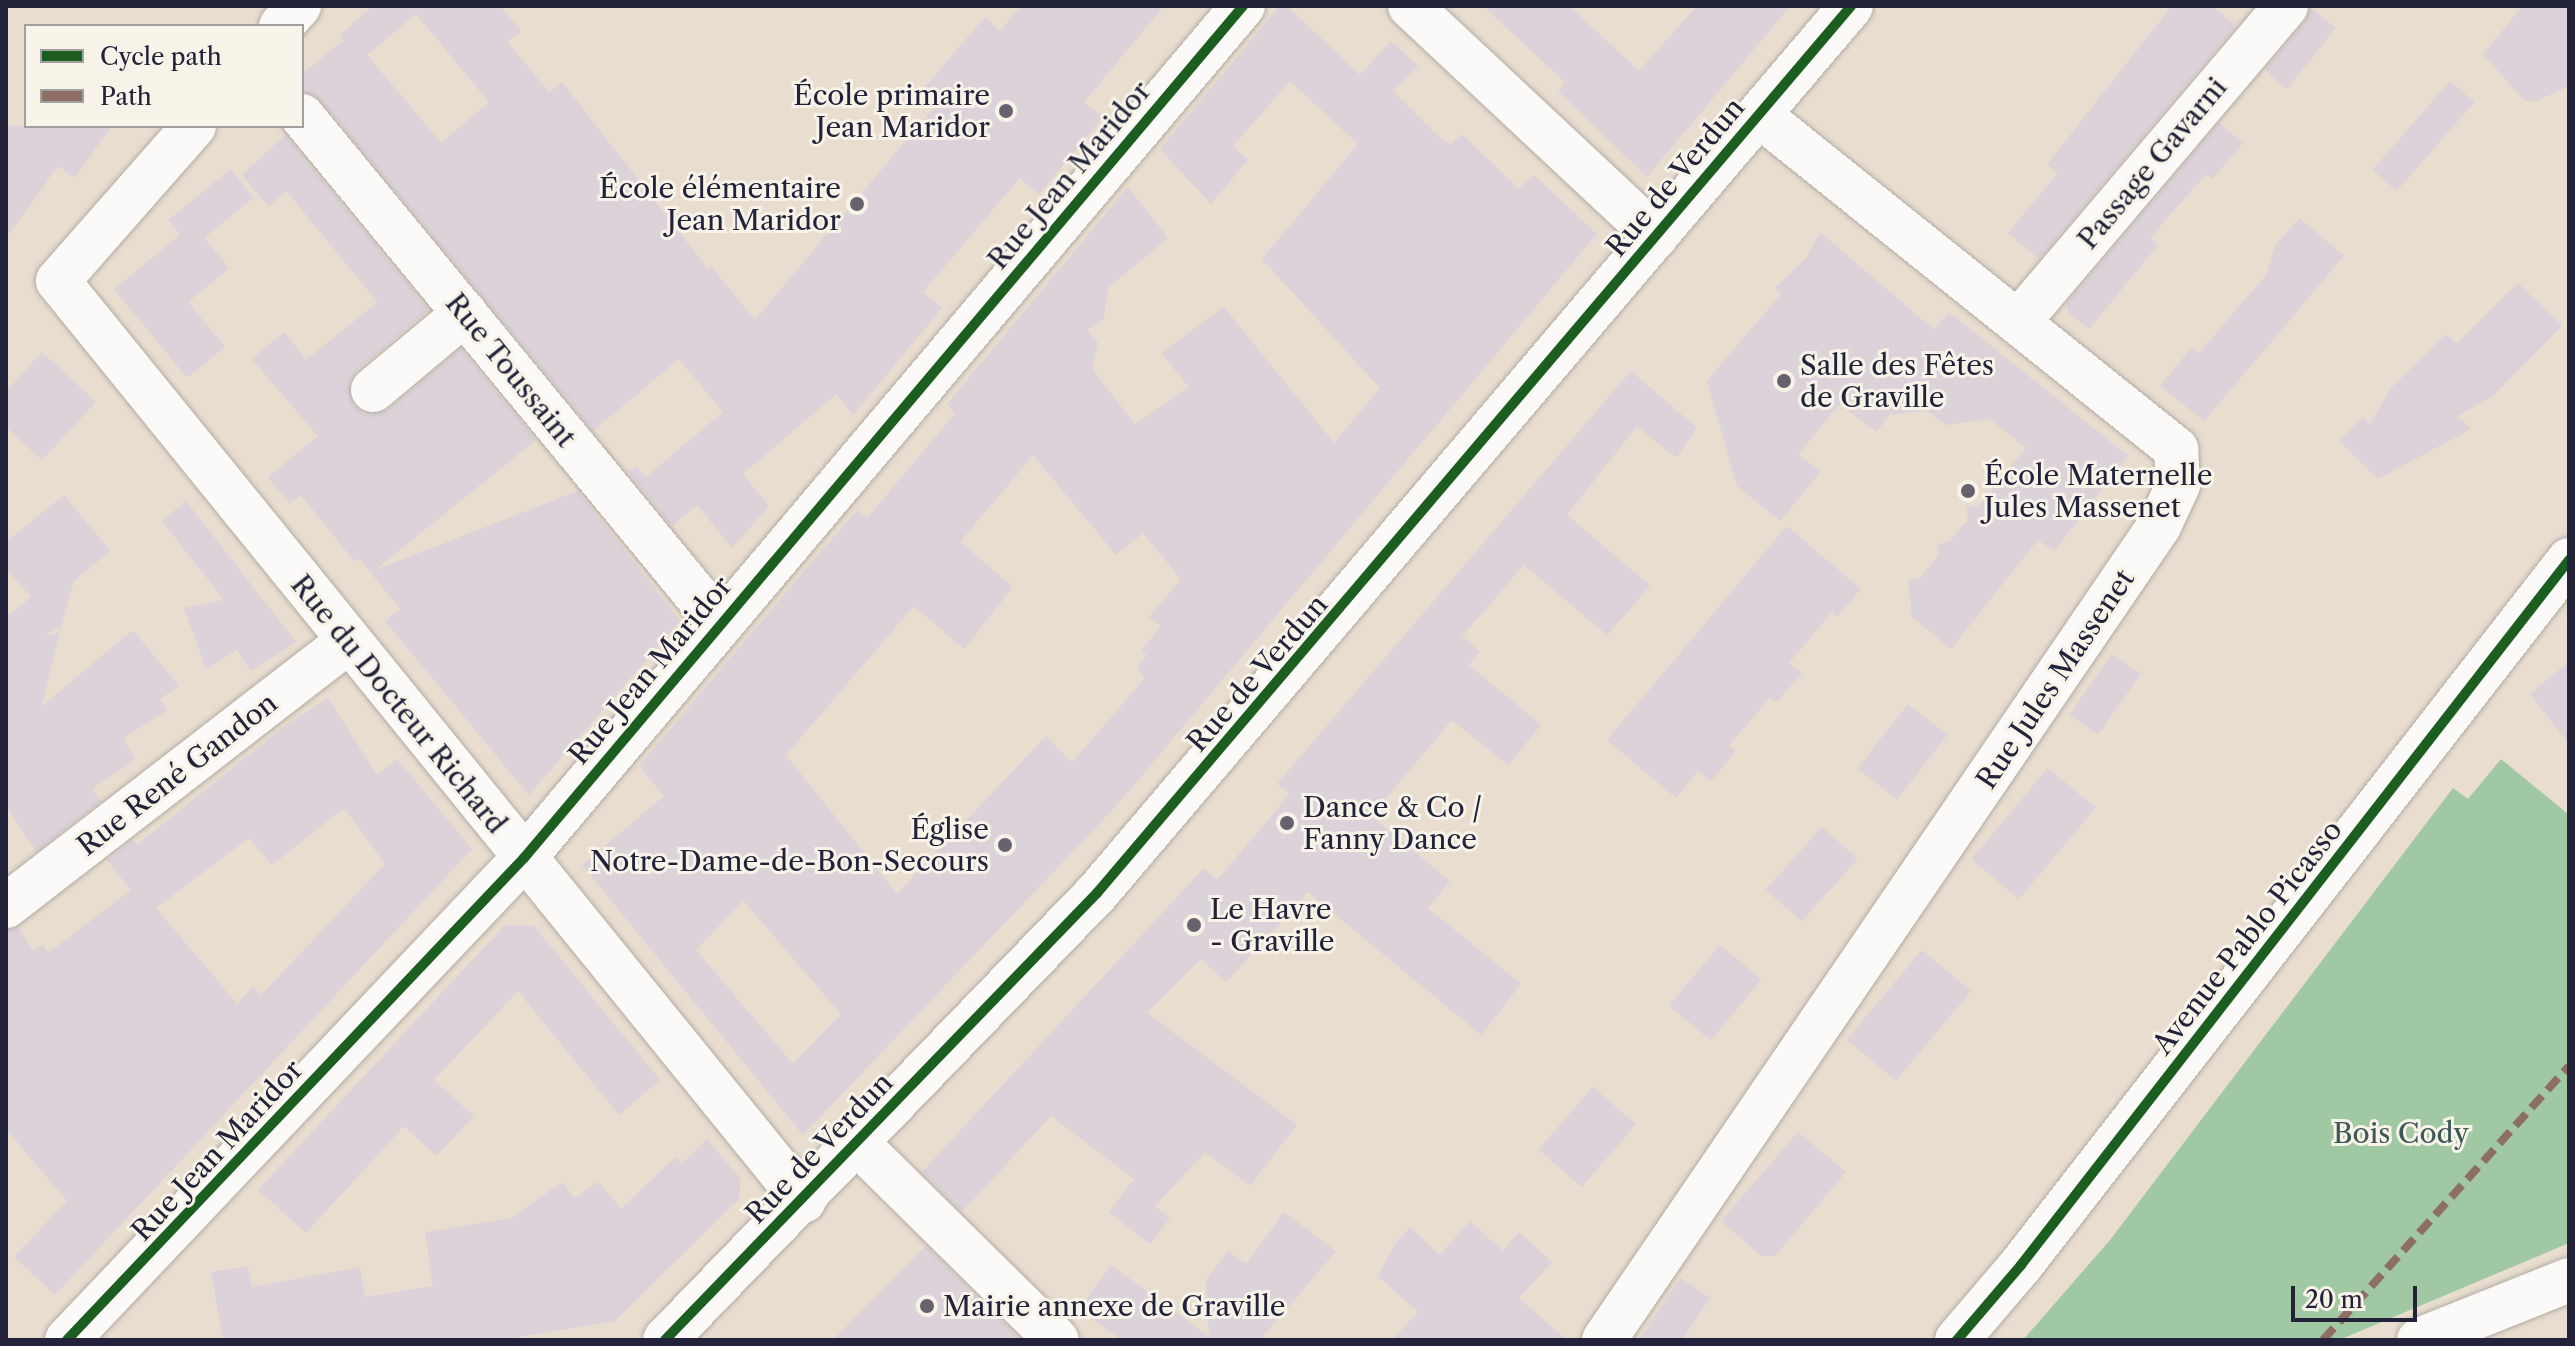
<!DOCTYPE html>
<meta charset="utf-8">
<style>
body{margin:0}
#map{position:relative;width:2575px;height:1346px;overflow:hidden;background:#e8ddce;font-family:"Libre Caslon Text",serif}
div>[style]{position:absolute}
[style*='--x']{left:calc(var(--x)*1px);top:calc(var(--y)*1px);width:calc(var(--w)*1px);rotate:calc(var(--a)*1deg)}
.forest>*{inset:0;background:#a0c8a3}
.building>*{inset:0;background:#dbd2da;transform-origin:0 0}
.roads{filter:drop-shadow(0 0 2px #b2aca5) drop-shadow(0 0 2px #b2aca5)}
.minor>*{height:44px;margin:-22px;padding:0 22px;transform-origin:22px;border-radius:22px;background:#fcfaf8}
.major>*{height:44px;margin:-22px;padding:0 22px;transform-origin:22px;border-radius:22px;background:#fcfaf8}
.quiet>*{height:8px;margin-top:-4px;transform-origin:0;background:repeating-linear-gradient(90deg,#8d6e63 0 16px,transparent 0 24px)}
.cycleway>*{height:10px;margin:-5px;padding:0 5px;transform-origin:5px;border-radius:5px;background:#1b5e20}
.dots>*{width:22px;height:22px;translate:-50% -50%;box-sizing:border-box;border:4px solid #f7f3e8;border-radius:50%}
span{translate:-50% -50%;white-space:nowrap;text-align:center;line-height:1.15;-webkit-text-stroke:6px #f7f3e8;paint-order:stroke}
.poi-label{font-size:28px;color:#22223b}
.right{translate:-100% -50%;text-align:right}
.left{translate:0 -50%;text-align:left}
.street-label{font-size:28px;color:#22223b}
.park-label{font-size:28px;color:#3e5757}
.frame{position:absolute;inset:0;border:8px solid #22223b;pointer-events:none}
.legend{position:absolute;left:24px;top:24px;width:280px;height:104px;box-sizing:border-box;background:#f7f3e8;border:2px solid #a29fa3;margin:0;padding:10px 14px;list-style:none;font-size:24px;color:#22223b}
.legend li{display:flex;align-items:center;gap:16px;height:40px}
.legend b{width:40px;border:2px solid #a29fa3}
.scale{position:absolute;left:2291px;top:1286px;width:126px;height:36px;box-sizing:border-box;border:4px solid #22223b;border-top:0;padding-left:10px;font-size:24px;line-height:28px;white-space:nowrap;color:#22223b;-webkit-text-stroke:6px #f7f3e8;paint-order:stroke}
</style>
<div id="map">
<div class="forest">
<div style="clip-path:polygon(2501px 759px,2569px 815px,2569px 1243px,2339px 1340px,2023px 1340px,2110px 1240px,2453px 788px,2468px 799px)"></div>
</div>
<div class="building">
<div style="clip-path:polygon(evenodd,373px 6px,500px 6px,521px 31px,507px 42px,549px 92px,562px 82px,708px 269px,711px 266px,755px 320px,935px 106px,920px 93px,985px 17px,1000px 31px,1021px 6px,1164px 6px,1084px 102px,1103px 117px,1039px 194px,1020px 178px,923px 292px,942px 308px,853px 415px,836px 394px,743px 474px,769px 506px,732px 548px,697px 505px,672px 526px,627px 471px,637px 467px,646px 477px,723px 412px,679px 359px,593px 431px,321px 100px,302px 92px,302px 74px,344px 40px,340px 35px,373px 6px,416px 14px,489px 102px,441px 143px,367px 55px,416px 14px)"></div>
<div style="clip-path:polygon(evenodd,1280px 6px,1287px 6px,1360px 75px,1391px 41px,1418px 66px,1393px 91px,1441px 139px,1451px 144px,1462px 134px,1519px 189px,1534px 175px,1597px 234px,1118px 804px,803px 1135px,582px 865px,664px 796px,639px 766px,815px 558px,858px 510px,867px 518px,955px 414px,947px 404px,1128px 187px,1168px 238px,1108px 288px,1104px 319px,1087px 330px,1098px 343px,1092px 369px,1135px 424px,1189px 387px,1161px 353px,1224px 307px,1334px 443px,1380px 388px,1262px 259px,1358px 144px,1290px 81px,1233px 146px,1248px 160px,1211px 204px,1160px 149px,1280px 6px,1033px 455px,1116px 555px,1143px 533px,1181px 579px,1149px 617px,1161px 626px,1141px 651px,1147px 655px,1137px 667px,1145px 678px,1072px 763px,1046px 736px,897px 894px,786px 755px,914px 606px,964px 649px,1013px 587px,960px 542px,1033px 455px,1280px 6px,743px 900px,841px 1014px,793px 1064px,696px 950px,743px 900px)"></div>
<div style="clip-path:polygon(1483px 6px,1569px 6px,1639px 71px,1697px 6px,1790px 6px,1647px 177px,1558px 91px,1565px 82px)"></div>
<div style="clip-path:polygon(2172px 6px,2212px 6px,2236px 26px,2039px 259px,2008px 233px,2058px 173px,2047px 164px)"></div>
<div style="clip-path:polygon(2523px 6px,2569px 6px,2569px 86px,2536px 101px,2525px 101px,2483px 54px)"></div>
<div style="clip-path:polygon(2310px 7px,2336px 28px,2287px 89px,2265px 70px,2305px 22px)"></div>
<div style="left:2450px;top:81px;width:32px;height:118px;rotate:41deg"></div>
<div style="clip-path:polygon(2219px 123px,2243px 143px,2212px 179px,2206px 174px,2150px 238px,2158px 245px,2089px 329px,2068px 312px,2067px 303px)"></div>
<div style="clip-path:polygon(6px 126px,112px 126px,74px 178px,58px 166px,6px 238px)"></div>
<div style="clip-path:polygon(285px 135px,429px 310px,356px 371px,349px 382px,353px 405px,365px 414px,388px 410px,461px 349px,536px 440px,375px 570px,578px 491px,680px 621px,529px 795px,385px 621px,400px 609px,359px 558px,355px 562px,301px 495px,290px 504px,268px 477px,318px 436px,252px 359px,284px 332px,306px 360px,378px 302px,286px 191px,269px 207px,242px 175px)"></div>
<div style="clip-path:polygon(231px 169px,253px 198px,204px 238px,229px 268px,188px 302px,225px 347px,187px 378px,114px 289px,180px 235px,168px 220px)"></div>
<div style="clip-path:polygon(2299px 218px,2344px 256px,2204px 421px,2160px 386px,2191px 348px,2198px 354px,2266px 275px,2275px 246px)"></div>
<div style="clip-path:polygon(1820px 232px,1934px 330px,1949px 312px,2128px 456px,2054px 551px,2038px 540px,1951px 649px,1912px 617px,1908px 580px,1920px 578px,1939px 555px,1937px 544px,1949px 542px,1968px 520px,1966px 507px,1979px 506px,2026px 448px,1990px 419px,1945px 425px,1927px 410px,1890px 415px,1876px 432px,1840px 404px,1798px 454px,1820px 472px,1780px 521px,1737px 486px,1707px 381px,1781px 294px,1775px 288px,1807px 257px)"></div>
<div style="clip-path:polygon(2518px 283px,2562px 326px,2493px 396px,2457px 416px,2471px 429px,2378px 479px,2339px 441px,2363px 417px,2370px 424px,2392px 387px,2446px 334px,2457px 344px)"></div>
<div style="clip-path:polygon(42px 352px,96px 402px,42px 460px,6px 427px,6px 392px)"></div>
<div style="clip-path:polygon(1631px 371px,1697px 428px,1676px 458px,1637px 426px,1567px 515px,1650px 586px,1607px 635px,1524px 565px,1462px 636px,1480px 652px,1469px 665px,1541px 725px,1508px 765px,1452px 720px,1371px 816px,1450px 881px,1428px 908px,1521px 984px,1481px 1035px,1308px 892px,1226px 982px,1201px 959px,1147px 1013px,1297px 1125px,1250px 1186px,1205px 1152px,1155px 1206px,1170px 1218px,1150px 1244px,1109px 1212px,1134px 1179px,1051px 1116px,962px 1212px,922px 1172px,1204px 868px,1217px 880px,1290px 794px,1277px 784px)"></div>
<div style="clip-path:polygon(64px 495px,110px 551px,74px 581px,60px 632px,56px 627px,45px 636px,60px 633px,41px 707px,133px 630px,179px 686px,160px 699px,168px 710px,123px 738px,135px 759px,92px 789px,101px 801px,36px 852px,6px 806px,6px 618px,31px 597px,6px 568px,6px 542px)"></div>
<div style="clip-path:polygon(186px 501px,296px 642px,251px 671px,237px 650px,206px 669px,184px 608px,224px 600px,162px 521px)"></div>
<div style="clip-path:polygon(1787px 526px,1861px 589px,1837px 617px,1832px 612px,1789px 663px,1802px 673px,1776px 703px,1770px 697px,1729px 746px,1736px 751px,1711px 781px,1698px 771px,1676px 798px,1607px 740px)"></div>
<div style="left:2112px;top:654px;width:35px;height:74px;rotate:35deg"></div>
<div style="clip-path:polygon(2569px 662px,2569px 744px,2530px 694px)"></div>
<div style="clip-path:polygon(evenodd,328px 698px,377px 775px,397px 759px,472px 849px,55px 1295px,14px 1257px,67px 1201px,6px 1129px,6px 930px,18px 927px,33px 951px,43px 945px,48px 953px,131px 890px,107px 860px,133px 840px,137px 845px,286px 725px,328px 698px,344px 808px,385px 864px,261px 995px,253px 987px,237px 1004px,156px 908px,249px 838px,272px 865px,344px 808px)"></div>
<div style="left:1908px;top:704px;width:50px;height:82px;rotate:38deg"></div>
<div style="left:2048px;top:768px;width:62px;height:119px;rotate:40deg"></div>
<div style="left:1822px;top:827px;width:48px;height:84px;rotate:42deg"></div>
<div style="clip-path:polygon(505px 925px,534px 926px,660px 1080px,619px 1115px,518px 991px,434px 1080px,474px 1116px,436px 1156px,404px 1126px,306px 1233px,258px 1190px)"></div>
<div style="left:1720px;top:945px;width:54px;height:79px;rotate:40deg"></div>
<div style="left:1922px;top:950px;width:64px;height:117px;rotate:40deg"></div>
<div style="left:1593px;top:1087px;width:57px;height:83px;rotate:41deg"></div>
<div style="clip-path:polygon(1798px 1132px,1846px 1172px,1775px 1256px,1761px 1256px,1721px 1221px)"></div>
<div style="clip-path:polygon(707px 1139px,741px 1180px,739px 1199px,615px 1321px,501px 1340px,223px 1340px,211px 1272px,248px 1266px,252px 1287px,360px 1267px,365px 1297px,433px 1286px,425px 1232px,512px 1218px,562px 1182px,574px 1198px,598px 1182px,621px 1209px,675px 1157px,682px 1164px)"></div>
<div style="clip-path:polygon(1284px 1212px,1336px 1251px,1260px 1340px,1122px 1340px,1079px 1310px,1111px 1265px,1209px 1337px,1206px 1280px,1228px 1251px,1246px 1264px)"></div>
<div style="clip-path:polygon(1470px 1221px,1503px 1251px,1519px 1232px,1552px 1262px,1519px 1298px,1567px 1340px,1392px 1340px,1418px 1312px,1378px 1276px,1394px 1245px,1410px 1227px,1440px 1255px)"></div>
<div style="clip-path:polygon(926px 1246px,1021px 1340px,833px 1340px)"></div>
<div style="clip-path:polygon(1681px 1278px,1710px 1298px,1682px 1340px,1639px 1340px)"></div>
</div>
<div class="roads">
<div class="minor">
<div style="--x:1410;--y:6;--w:337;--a:43.1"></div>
<div style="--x:281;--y:26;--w:27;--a:-48"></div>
<div style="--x:302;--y:116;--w:658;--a:50.55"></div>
<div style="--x:194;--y:126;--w:206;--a:131.3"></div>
<div style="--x:58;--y:281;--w:1184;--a:50.96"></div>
<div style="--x:2019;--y:321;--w:413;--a:-49.7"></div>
<div style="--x:373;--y:390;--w:120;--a:-39.9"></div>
<div style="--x:6;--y:906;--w:432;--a:-37.7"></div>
<div style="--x:858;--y:1144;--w:279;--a:44.6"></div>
<div style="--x:67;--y:1340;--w:664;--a:-46.53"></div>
<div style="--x:524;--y:858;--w:1115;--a:-49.84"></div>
<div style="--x:1604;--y:1340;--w:985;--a:-55.71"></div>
<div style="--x:2159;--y:526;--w:45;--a:-65.1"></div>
<div style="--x:2178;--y:485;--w:36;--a:-93"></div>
<div style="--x:2176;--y:449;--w:534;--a:-141.31"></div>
<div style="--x:1957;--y:1340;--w:99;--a:-49.5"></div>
<div style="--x:2021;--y:1265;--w:893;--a:-52.14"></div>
<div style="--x:2419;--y:1340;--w:162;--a:-21.8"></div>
</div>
<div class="major">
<div style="--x:665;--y:1340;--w:622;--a:-45.98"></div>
<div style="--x:1097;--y:893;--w:1164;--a:-49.63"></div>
</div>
</div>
<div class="quiet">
<div style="--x:2323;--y:1340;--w:368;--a:-48.1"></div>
</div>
<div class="cycleway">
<div style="--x:67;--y:1340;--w:664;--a:-46.53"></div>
<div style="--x:524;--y:858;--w:1115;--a:-49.84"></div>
<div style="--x:665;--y:1340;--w:622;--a:-45.98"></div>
<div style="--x:1097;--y:893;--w:1164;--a:-49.63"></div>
<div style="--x:1957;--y:1340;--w:99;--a:-49.5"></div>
<div style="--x:2021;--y:1265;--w:893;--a:-52.14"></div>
</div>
<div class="dots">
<div style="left:1006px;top:111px;background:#67636e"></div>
<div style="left:857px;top:204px;background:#67636e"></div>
<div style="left:1784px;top:381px;background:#67636e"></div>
<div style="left:1968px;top:491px;background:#67636e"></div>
<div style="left:1287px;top:823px;background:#67636e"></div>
<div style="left:1005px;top:845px;background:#67636e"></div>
<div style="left:1194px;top:925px;background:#67636e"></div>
<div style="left:927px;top:1306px;background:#67636e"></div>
</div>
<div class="poi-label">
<span class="right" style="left:990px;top:111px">École primaire<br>Jean Maridor</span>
<span class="right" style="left:841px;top:204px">École élémentaire<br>Jean Maridor</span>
<span class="left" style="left:1800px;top:381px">Salle des Fêtes<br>de Graville</span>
<span class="left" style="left:1984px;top:491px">École Maternelle<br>Jules Massenet</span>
<span class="left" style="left:1303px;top:823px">Dance &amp; Co /<br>Fanny Dance</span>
<span class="right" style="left:989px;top:845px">Église<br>Notre-Dame-de-Bon-Secours</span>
<span class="left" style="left:1210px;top:925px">Le Havre<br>- Graville</span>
<span class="left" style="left:943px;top:1306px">Mairie annexe de Graville</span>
</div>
<div class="street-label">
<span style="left:2152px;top:163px;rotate:-50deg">Passage Gavarni</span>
<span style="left:1069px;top:175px;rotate:-50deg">Rue Jean Maridor</span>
<span style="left:1675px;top:177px;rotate:-50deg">Rue de Verdun</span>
<span style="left:511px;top:370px;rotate:51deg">Rue Toussaint</span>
<span style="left:650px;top:670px;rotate:-50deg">Rue Jean Maridor</span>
<span style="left:1257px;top:673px;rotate:-49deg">Rue de Verdun</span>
<span style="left:2055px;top:679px;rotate:-56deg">Rue Jules Massenet</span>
<span style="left:399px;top:704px;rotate:51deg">Rue du Docteur Richard</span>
<span style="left:177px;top:774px;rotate:-38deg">Rue René Gandon</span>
<span style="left:2247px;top:937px;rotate:-52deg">Avenue Pablo Picasso</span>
<span style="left:819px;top:1148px;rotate:-46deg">Rue de Verdun</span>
<span style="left:217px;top:1150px;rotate:-47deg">Rue Jean Maridor</span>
</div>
<div class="park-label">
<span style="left:2401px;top:1133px">Bois Cody</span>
</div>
<div class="frame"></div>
<ul class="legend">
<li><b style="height:10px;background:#1b5e20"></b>Cycle path</li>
<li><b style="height:10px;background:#8d6e63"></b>Path</li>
</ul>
<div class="scale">20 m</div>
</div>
